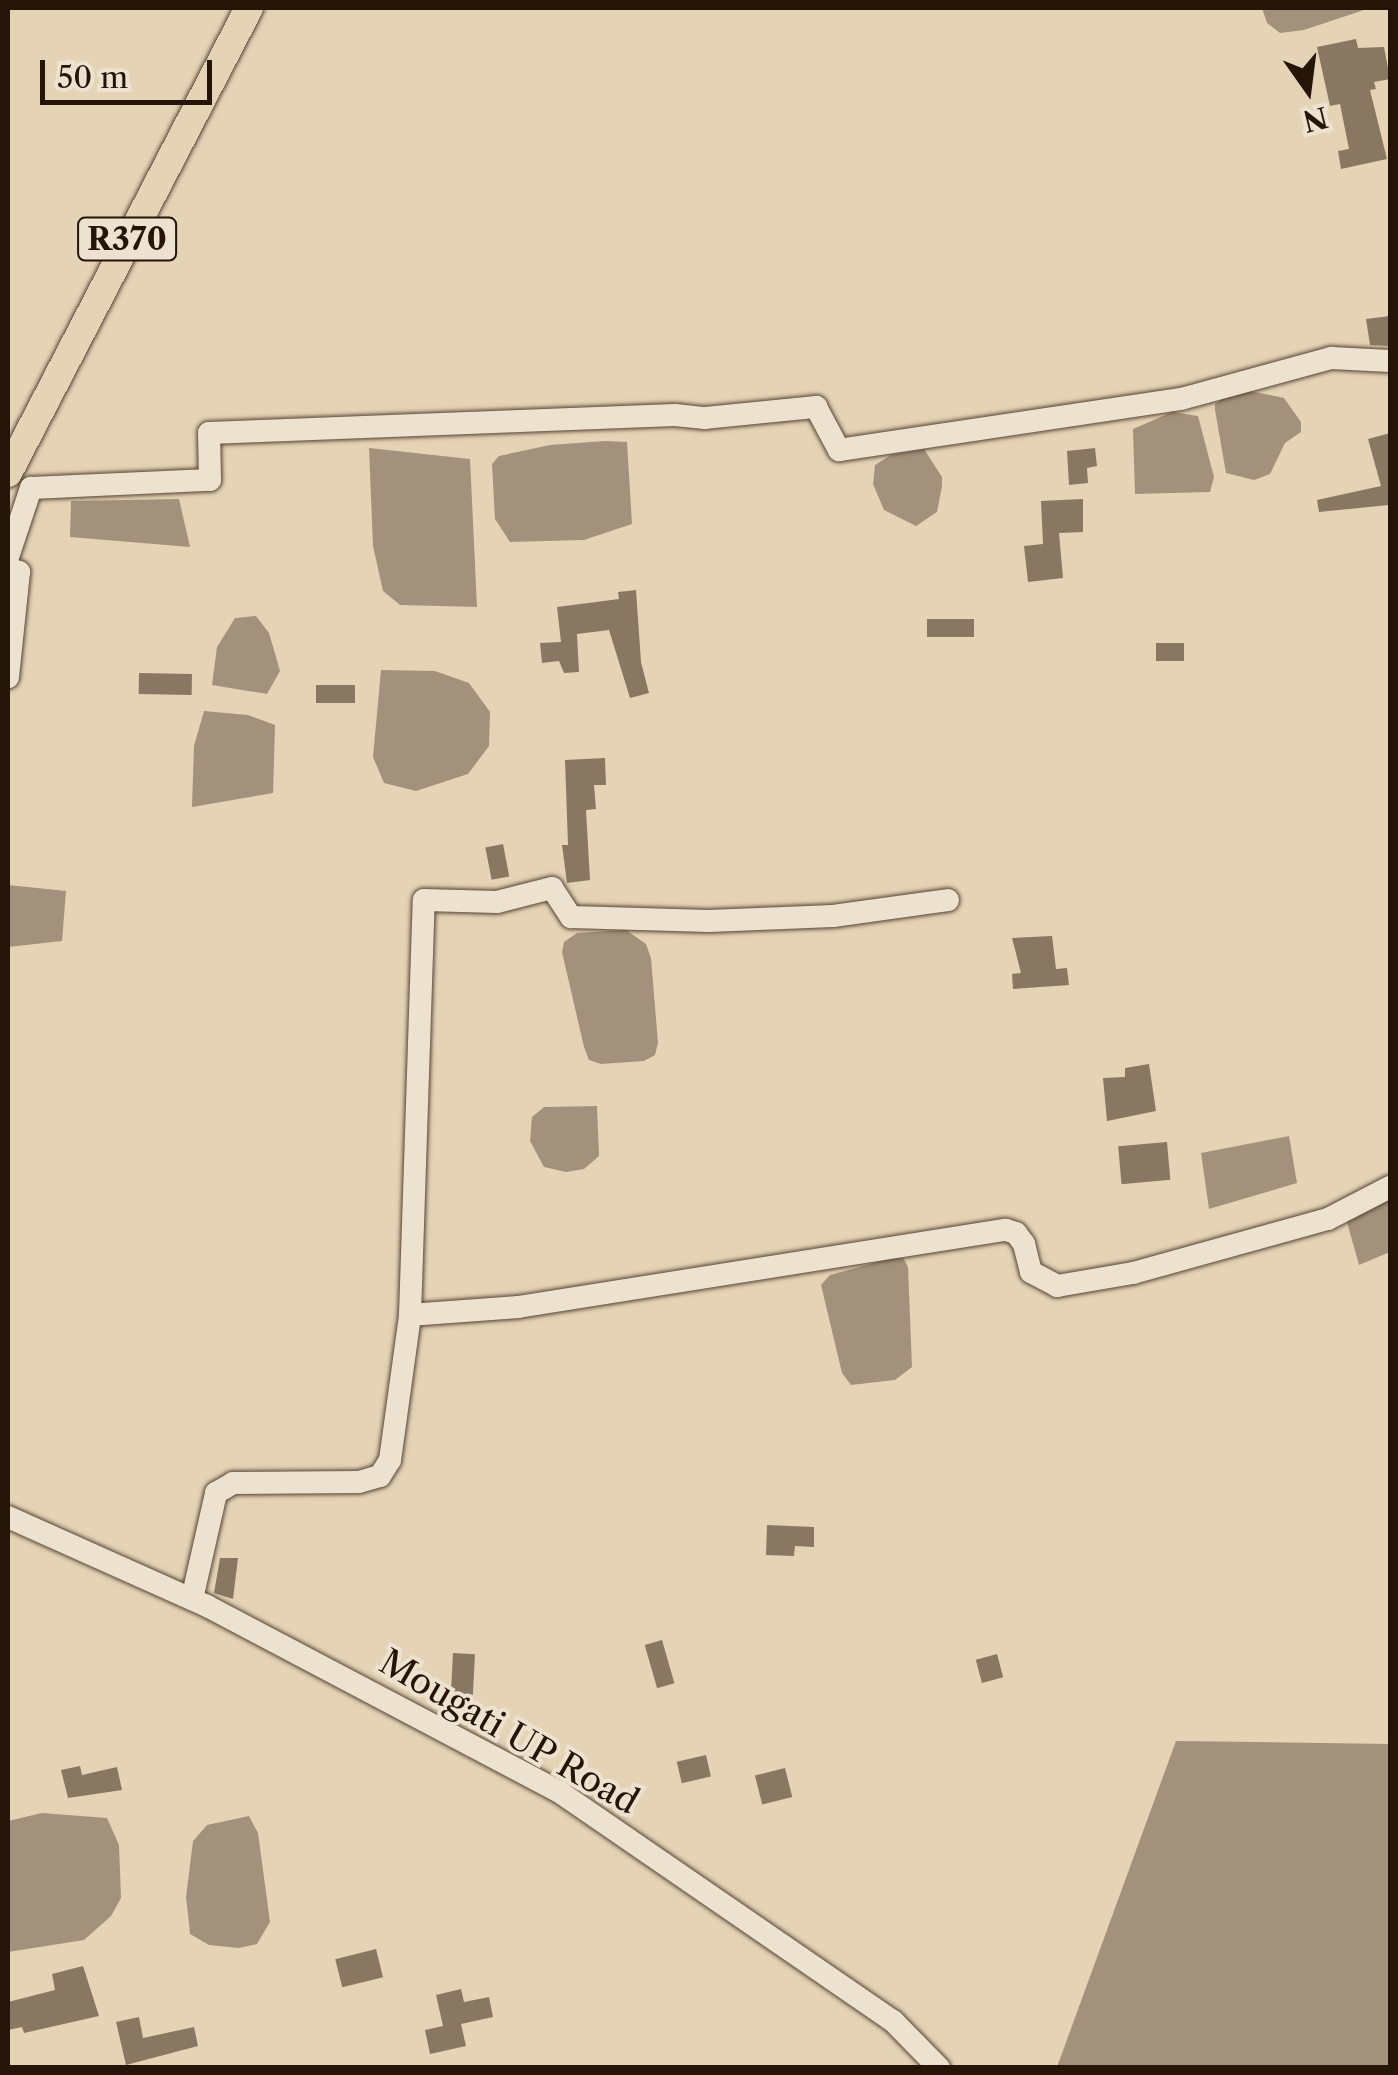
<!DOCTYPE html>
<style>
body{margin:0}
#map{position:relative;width:1398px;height:2075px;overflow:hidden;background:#e4d3b5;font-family:"Libre Caslon Text",serif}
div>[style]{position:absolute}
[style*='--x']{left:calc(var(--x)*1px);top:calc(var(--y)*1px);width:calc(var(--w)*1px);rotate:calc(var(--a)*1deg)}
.water>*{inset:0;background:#a3927b}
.building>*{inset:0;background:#887862;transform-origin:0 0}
.roads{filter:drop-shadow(0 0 2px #554434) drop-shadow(0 0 2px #554434)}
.minor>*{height:22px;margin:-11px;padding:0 11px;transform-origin:11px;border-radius:11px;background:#ede2cf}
.major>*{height:28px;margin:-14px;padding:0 14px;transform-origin:14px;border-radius:14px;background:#e4d3b5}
span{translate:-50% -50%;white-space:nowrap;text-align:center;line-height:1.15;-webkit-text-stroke:8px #ede2cf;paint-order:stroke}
.shield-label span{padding:2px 8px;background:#ede2cf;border:2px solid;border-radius:8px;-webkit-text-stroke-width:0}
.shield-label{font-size:32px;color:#251509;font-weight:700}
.street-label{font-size:35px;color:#251509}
.frame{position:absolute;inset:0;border:10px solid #251509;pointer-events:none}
.north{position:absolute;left:1258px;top:40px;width:100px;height:100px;-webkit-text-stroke:8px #ede2cf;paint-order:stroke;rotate:166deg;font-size:28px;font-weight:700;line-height:40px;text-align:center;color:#251509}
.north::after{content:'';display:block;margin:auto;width:35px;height:45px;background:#251509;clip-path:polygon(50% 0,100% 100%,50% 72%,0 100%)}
.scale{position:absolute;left:40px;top:60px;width:172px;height:45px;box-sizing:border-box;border:5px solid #251509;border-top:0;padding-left:12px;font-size:30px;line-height:35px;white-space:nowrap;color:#251509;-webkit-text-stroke:8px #ede2cf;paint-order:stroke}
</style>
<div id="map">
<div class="water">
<div style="clip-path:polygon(1262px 8px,1370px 8px,1304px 30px,1280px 33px,1267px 23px)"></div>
<div style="clip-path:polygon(1250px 391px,1284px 398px,1301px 422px,1301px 432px,1285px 443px,1270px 474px,1254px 480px,1226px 473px,1215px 410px,1215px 404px,1224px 398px)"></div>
<div style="clip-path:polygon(1172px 412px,1198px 416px,1214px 477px,1210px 492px,1135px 494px,1133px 429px)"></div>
<div style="clip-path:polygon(605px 441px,627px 442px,632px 524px,584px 540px,510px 542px,495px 519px,492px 464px,499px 456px,550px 445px)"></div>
<div style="clip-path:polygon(369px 448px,470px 459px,477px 607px,400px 605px,383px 591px,373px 546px)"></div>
<div style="clip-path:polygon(924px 449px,942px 477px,942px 486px,937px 512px,916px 526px,884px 510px,873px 484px,875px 465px,891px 455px)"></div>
<div style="clip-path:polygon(179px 499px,190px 547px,70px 537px,71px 501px)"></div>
<div style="clip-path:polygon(256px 616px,269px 633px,280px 671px,267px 694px,212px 685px,217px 647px,235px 618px)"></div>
<div style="clip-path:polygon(381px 670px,435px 671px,469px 683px,490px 712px,489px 746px,468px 774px,416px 791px,384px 783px,373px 757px)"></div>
<div style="clip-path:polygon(204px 711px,248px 715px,275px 725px,273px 793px,192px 807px,194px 746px)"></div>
<div style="clip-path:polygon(8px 885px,66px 891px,62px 941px,8px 947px)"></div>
<div style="clip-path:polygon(626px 930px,646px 944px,651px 958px,658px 1043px,655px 1055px,644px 1061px,601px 1064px,589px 1060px,584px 1047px,562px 952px,564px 942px,577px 933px)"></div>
<div style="clip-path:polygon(597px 1106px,599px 1156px,584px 1169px,566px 1172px,544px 1167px,530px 1141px,532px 1117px,544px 1107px)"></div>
<div style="clip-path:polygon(1289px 1136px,1297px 1183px,1209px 1209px,1201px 1153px)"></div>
<div style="clip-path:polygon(1390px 1194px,1390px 1252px,1359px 1265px,1345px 1215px)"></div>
<div style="clip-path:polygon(896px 1257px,904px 1259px,908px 1267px,912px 1367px,895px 1380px,851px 1385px,842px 1373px,821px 1285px,830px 1275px)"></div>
<div style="clip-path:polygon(1176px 1741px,1390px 1744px,1390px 2067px,1057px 2067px)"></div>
<div style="clip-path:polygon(42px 1813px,107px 1818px,119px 1845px,121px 1898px,111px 1916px,84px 1940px,8px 1952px,8px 1821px)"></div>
<div style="clip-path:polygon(249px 1816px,258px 1833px,270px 1922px,257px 1944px,239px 1948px,209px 1945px,190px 1934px,189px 1923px,186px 1897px,193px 1841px,207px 1825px)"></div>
</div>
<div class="building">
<div style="clip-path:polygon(1356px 39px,1358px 48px,1384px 47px,1390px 79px,1374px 82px,1376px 89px,1370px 90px,1387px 159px,1341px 169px,1338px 151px,1349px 149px,1340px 104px,1330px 106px,1317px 47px)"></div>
<div style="clip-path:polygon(1390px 316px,1390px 346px,1370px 345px,1366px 319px)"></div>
<div style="clip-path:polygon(1390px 433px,1389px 505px,1319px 512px,1317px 500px,1381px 486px,1368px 439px)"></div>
<div style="clip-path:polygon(1095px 448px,1097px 466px,1087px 468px,1088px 483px,1069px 485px,1067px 451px)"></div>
<div style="clip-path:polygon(1083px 499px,1083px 532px,1059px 533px,1063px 578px,1028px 582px,1024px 546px,1043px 544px,1041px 501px)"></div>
<div style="clip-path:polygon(636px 590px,641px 662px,649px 693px,630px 698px,609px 630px,577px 634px,579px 672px,564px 673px,559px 661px,542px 663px,540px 643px,561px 642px,557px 607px,619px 599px,618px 592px)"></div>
<div style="left:974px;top:619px;width:18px;height:47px;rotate:90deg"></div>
<div style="left:1156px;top:643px;width:28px;height:18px"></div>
<div style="left:139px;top:673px;width:53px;height:21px;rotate:1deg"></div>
<div style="left:355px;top:685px;width:18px;height:39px;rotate:90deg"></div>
<div style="clip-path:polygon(605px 758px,606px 785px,594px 785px,596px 809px,586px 810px,590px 880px,567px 883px,562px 845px,568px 845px,565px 760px)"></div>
<div style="left:503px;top:844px;width:33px;height:18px;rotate:79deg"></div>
<div style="clip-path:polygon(1052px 936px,1056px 969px,1067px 968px,1069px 985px,1013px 989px,1012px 974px,1021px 973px,1012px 938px)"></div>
<div style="clip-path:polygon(1149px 1064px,1156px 1111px,1107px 1121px,1103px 1078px,1125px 1077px,1125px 1068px)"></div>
<div style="left:1167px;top:1142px;width:38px;height:49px;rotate:85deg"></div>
<div style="clip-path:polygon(767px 1525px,814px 1527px,814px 1547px,795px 1546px,794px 1556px,766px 1555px)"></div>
<div style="clip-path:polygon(220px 1558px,238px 1558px,233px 1599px,214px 1593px)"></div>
<div style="left:662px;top:1640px;width:45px;height:18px;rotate:74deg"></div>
<div style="left:453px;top:1653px;width:22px;height:41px;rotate:3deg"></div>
<div style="left:997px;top:1654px;width:24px;height:22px;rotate:75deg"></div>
<div style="left:706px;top:1755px;width:22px;height:30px;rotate:77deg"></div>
<div style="clip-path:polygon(80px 1766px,82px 1775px,117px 1767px,122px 1790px,68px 1798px,61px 1770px)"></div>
<div style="left:785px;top:1768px;width:30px;height:31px;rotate:76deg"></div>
<div style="left:376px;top:1949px;width:29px;height:42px;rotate:76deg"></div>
<div style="clip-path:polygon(83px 1966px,99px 2016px,24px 2033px,22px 2027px,8px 2030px,8px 2002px,55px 1990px,52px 1974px)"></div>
<div style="clip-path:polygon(461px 1989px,464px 2002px,489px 1997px,493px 2017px,461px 2024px,466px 2046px,430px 2054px,425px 2030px,443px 2026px,436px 1995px)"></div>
<div style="clip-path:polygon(139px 2017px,143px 2038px,194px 2027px,198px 2046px,126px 2065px,116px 2022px)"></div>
</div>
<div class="roads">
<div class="minor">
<div style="--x:8;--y:557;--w:73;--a:-71.6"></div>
<div style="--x:31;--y:488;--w:179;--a:-2.6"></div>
<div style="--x:210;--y:480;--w:47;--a:-91.2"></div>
<div style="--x:209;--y:433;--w:466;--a:-2.2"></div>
<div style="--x:675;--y:415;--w:30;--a:6"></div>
<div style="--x:705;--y:418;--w:112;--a:-5.7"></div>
<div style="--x:816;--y:407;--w:49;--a:61.9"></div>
<div style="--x:839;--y:450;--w:346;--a:-8.5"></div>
<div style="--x:1181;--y:399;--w:156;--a:-15.3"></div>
<div style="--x:1331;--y:358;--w:59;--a:2.9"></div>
<div style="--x:8;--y:568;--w:12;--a:20"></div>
<div style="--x:19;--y:572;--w:106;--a:96"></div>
<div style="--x:410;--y:1315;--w:108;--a:-4.2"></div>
<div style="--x:518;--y:1307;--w:494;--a:-9"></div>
<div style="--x:1006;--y:1230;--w:10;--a:17"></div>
<div style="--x:1016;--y:1233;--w:14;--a:54"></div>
<div style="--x:1024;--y:1244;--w:29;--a:76"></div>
<div style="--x:1031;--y:1272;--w:30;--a:28"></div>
<div style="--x:1057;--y:1286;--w:77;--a:-9.7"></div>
<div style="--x:1133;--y:1273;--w:202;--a:-15.5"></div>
<div style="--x:1328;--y:1219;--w:70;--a:-27.3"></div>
<div style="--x:8;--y:1517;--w:218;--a:24.1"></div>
<div style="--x:207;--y:1606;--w:400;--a:27.8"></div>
<div style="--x:561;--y:1793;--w:403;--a:34.5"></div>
<div style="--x:893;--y:2021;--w:66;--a:45.6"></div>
<div style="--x:192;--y:1599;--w:109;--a:-77.2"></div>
<div style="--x:216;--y:1493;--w:20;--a:-30"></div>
<div style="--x:233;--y:1483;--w:126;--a:-0.5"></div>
<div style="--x:359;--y:1482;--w:22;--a:-16"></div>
<div style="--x:380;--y:1476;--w:19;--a:-58"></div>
<div style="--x:390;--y:1460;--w:146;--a:-82.1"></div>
<div style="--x:410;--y:1315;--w:415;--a:-88.1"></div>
<div style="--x:424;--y:900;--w:73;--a:1.6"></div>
<div style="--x:497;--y:902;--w:57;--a:-14.3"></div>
<div style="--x:552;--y:888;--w:35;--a:57"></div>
<div style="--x:571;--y:917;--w:138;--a:1.7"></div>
<div style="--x:709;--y:921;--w:124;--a:-2.3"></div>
<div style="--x:833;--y:916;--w:116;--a:-7.9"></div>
</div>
<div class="major">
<div style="--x:8;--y:473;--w:524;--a:-62.6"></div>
</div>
</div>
<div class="shield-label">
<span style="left:127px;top:239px">R370</span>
</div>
<div class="street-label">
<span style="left:509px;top:1732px;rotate:30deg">Mougati UP Road</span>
</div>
<div class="frame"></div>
<div class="north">N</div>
<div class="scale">50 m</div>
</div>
